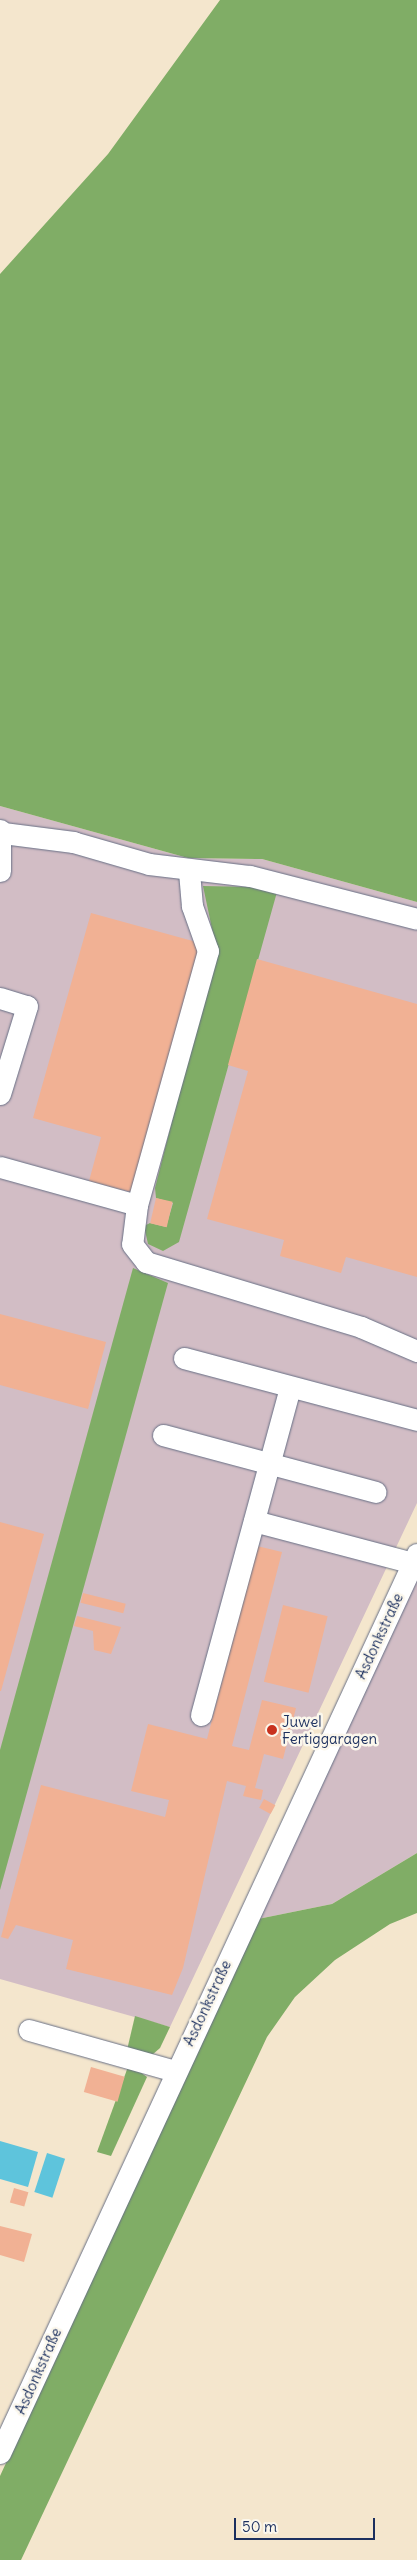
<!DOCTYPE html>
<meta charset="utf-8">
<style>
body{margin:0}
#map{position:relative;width:417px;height:2560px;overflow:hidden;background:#f4e6cd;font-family:Delius,sans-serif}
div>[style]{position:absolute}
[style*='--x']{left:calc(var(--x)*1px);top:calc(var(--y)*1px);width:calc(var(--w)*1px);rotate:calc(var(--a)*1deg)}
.industrial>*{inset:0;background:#d2bdc5}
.forest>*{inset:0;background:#80ad66}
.water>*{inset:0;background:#5ec4dc;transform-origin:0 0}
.building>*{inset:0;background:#f1b194;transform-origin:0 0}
.roads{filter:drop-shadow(0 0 1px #676f85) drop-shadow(0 0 1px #676f85)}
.minor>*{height:21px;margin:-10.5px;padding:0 10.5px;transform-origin:10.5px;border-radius:10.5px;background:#fff}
.dots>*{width:14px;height:14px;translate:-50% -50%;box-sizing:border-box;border:2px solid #fbf7ec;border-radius:50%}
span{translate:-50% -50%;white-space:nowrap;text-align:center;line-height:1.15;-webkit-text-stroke:5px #fbf7ec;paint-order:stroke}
.street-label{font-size:15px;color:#1b2f5e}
.poi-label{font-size:15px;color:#1b2f5e}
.left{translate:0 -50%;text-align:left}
.scale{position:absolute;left:234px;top:2518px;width:141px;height:22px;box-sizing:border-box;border:2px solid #1b2f5e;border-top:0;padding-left:6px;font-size:15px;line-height:18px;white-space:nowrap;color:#1b2f5e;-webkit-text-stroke:4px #fbf7ec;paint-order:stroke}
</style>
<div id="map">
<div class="industrial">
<div style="clip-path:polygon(0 806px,188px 858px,262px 859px,417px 902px,417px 1503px,170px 2027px,0 1979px)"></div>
<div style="clip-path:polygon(417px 1576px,417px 1853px,332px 1904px,258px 1919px)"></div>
</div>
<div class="forest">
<div style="clip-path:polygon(220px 0,417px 0,417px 902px,262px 859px,188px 858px,0 806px,0 274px,108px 154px)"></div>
<div style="clip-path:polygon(203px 886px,254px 887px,277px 892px,179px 1242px,163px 1251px,148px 1244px,144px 1226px,150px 1223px,166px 1227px,173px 1203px,156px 1198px,155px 1188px,216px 948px)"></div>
<div style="clip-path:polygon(133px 1268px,168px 1283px,0 1890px,0 1750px)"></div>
<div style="clip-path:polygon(417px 1853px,417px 1913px,390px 1924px,335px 1960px,295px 1997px,267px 2037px,21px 2560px,0 2560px,0 2476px,258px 1919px,332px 1904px)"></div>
<div style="clip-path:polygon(135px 2016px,170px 2027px,160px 2048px,152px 2055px,127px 2050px)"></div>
<div style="clip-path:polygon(129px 2064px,147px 2077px,111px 2156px,97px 2152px)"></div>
</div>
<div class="water">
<div style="clip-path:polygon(0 2141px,38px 2152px,28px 2187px,0 2179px)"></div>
<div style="left:47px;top:2153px;width:19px;height:41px;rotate:18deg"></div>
</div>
<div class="building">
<div style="clip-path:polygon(91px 913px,200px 943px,131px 1192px,89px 1181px,101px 1137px,33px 1118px)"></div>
<div style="clip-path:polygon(257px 959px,417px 1004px,417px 1277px,346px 1257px,341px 1273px,280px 1256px,284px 1240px,207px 1219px,248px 1071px,228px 1065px)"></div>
<div style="left:156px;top:1198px;width:17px;height:26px;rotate:13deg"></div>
<div style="clip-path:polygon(0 1314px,106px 1342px,88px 1409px,0 1385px)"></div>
<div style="clip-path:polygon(0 1522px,44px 1534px,1px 1691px,0 1691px)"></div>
<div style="clip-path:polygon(257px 1546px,282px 1552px,232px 1746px,249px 1750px,262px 1700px,296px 1708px,283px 1759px,264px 1754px,255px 1788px,263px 1790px,261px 1800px,243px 1796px,246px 1786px,227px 1781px,183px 1968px,172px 1995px,66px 1969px,73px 1940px,16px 1925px,8px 1939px,1px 1937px,41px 1785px,165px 1817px,169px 1800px,131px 1791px,148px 1724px,207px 1739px)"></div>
<div style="left:83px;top:1593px;width:44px;height:10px;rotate:14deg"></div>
<div style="left:283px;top:1605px;width:46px;height:79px;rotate:14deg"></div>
<div style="clip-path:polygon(77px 1616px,121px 1627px,111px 1654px,94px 1650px,93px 1631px,74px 1626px)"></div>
<div style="left:264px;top:1799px;width:13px;height:10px;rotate:29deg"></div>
<div style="left:91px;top:2067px;width:35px;height:26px;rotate:16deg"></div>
<div style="left:14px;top:2188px;width:15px;height:15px;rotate:16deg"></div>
<div style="clip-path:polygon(0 2226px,32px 2234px,24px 2262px,0 2255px)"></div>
</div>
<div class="roads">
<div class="minor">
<div style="--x:0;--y:830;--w:41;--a:90"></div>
<div style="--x:3;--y:833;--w:71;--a:7.3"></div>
<div style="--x:73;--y:842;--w:79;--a:16.1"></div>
<div style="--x:149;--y:864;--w:102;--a:6.8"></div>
<div style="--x:250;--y:876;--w:172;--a:14.4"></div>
<div style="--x:0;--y:998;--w:28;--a:17"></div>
<div style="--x:27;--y:1006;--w:92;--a:107.1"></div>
<div style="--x:0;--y:1167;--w:142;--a:15.5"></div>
<div style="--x:137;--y:1205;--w:264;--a:-74.4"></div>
<div style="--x:208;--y:951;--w:48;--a:-109.6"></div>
<div style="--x:192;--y:906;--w:36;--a:-95"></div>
<div style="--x:137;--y:1205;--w:39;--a:97"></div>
<div style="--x:132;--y:1244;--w:23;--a:52"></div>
<div style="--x:146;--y:1262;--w:225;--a:16.8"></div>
<div style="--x:361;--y:1327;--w:61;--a:23.2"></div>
<div style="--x:184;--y:1358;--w:241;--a:14.9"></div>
<div style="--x:163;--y:1435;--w:220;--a:15"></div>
<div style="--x:254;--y:1521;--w:164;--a:14.8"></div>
<div style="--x:201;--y:1715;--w:340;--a:-74.8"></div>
<div style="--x:29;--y:2030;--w:152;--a:15.7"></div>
<div style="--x:0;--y:2453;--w:991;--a:-65.12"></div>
</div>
</div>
<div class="dots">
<div style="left:272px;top:1730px;background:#c8321e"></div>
</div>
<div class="street-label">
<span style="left:379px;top:1636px;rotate:-65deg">Asdonkstraße</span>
<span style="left:207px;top:2003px;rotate:-65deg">Asdonkstraße</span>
<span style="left:38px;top:2371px;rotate:-66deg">Asdonkstraße</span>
</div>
<div class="poi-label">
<span class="left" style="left:282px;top:1730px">Juwel<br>Fertiggaragen</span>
</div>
<div class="scale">50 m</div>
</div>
